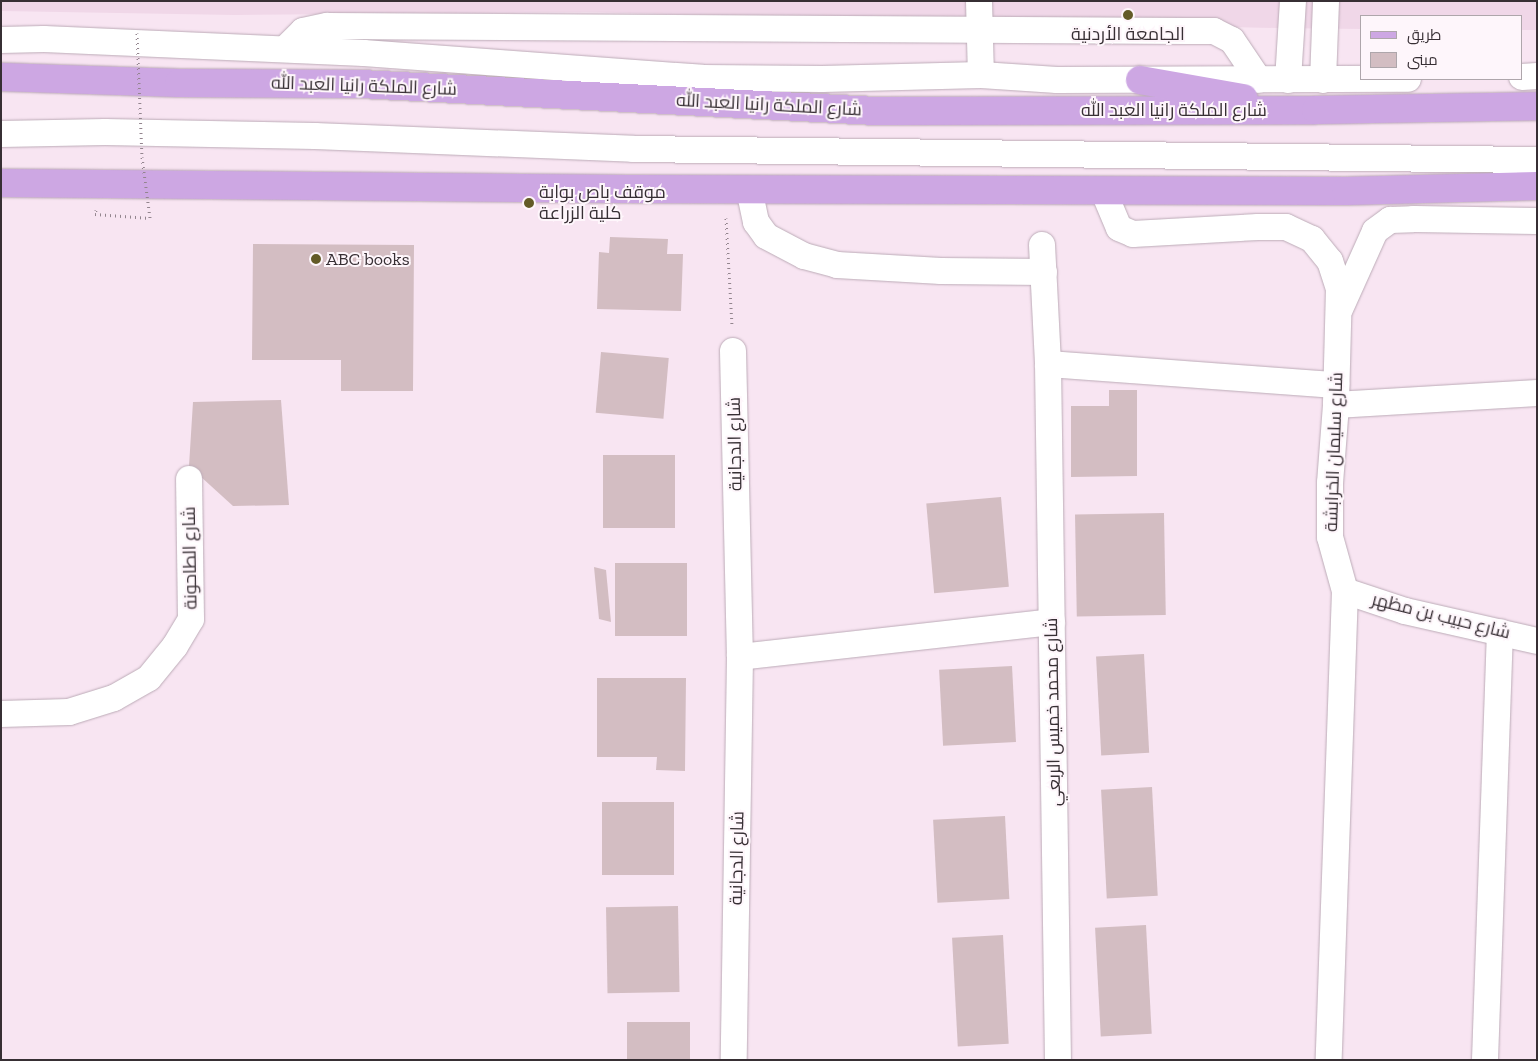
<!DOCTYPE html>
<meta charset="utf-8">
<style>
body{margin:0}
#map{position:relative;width:1538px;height:1061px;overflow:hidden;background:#f8e5f2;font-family:"Zilla Slab",Cairo,serif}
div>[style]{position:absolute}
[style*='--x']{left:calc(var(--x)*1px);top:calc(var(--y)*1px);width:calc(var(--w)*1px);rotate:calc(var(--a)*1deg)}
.built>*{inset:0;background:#f0d7e8}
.building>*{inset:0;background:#d3bdc2;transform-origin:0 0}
.path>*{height:3px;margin-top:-1.5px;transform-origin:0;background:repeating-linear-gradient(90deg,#93858e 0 1px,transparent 0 5px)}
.roads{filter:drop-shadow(0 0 1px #bcabb7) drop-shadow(0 0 1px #bcabb7)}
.minor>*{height:26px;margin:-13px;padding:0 13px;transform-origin:13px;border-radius:13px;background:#fff}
.major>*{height:28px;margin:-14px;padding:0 14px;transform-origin:14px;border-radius:14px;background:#cda7e3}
.path-bridge>*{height:3px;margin-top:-1.5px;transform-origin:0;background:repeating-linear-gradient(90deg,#93858e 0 1px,transparent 0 5px)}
.dots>*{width:14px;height:14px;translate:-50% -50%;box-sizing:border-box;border:2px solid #fef6fb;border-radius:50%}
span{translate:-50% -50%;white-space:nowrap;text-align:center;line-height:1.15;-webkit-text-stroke:4px #fef6fb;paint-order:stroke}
.poi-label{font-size:18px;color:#372f34}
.left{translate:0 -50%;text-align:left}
.street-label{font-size:18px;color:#372f34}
.frame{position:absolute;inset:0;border:2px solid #372f34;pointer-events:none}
.legend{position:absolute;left:1360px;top:15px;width:162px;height:65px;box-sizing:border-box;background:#fef6fb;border:1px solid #aea6ab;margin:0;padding:6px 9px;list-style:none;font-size:15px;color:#372f34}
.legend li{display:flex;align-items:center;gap:10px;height:25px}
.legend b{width:25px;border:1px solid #aea6ab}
</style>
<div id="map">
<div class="built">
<div style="clip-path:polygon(1px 1px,1537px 1px,1537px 30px,1522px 30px,1522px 16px,1362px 16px,1362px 29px,1277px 28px,586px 12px,235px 15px,1px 11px)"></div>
</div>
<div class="building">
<div style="clip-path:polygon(610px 237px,668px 239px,667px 254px,683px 254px,681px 311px,597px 309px,599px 252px,609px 253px)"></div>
<div style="clip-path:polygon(253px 244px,414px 245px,413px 391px,341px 391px,341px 360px,252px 360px)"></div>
<div style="left:601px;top:352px;width:68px;height:61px;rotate:5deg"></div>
<div style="clip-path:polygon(1109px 390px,1137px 390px,1137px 476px,1071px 477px,1071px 406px,1109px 406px)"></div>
<div style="clip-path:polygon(281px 400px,289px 505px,233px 506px,189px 466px,193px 402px)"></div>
<div style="left:603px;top:455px;width:72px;height:73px"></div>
<div style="left:1001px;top:497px;width:90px;height:75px;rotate:85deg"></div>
<div style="left:1164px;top:513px;width:102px;height:89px;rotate:89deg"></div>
<div style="left:687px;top:563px;width:73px;height:72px;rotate:90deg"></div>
<div style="clip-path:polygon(594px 567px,606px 570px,611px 622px,599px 619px)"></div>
<div style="left:1144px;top:654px;width:99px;height:48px;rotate:87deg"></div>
<div style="left:1012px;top:666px;width:76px;height:73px;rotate:87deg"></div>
<div style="clip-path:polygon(597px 678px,686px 678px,685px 771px,656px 770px,657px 757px,597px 757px)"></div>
<div style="left:1152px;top:787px;width:109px;height:51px;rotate:87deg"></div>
<div style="left:602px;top:802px;width:72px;height:73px"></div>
<div style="left:1005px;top:816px;width:83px;height:72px;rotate:87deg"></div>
<div style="left:678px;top:906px;width:86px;height:72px;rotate:89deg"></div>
<div style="left:1146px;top:925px;width:109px;height:51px;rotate:87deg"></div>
<div style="left:1003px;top:935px;width:109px;height:51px;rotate:87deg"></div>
<div style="left:690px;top:1022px;width:38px;height:63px;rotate:90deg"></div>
</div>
<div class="path">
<div style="--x:96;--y:210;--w:4;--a:104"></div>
<div style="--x:95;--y:214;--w:55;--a:4.2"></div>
<div style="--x:726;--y:218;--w:108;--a:86.8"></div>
</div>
<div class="roads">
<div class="minor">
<div style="--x:979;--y:1;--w:74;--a:88.5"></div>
<div style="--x:1;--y:40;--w:43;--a:-1.3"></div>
<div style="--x:44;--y:39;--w:320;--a:2.5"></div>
<div style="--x:364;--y:53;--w:339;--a:4.2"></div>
<div style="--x:702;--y:78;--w:120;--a:0.5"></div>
<div style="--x:822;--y:79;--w:159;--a:-1.4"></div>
<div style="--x:981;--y:75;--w:76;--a:3.8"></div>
<div style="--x:1057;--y:80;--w:351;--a:-0.2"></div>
<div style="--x:285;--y:49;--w:25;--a:-45"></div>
<div style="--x:303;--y:31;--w:25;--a:-12"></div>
<div style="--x:327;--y:26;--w:877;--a:0.33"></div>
<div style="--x:1204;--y:31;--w:10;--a:0"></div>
<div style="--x:1214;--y:31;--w:20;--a:27"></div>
<div style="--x:1232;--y:40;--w:48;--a:56"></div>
<div style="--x:1522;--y:77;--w:15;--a:-4"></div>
<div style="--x:1288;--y:80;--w:79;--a:-86.4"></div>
<div style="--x:1323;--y:80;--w:79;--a:-87.8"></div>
<div style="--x:1;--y:134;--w:104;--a:-1.1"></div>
<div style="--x:105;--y:132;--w:210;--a:1.1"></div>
<div style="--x:315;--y:136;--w:318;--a:2.3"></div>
<div style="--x:633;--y:149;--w:904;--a:0.7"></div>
<div style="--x:749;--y:189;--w:34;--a:78"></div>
<div style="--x:756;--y:222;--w:17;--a:54"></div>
<div style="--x:766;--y:236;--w:43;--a:27.8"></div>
<div style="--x:804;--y:256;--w:34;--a:15"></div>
<div style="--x:837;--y:265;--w:104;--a:3.3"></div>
<div style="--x:941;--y:271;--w:103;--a:0.6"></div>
<div style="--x:1103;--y:190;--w:41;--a:67.2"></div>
<div style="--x:1119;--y:228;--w:15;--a:23"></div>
<div style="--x:1133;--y:234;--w:125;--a:-3.2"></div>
<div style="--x:1258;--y:227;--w:28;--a:0"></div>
<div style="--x:1286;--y:227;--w:29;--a:25"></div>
<div style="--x:1312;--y:239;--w:28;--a:51"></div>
<div style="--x:1330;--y:261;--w:28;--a:72"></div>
<div style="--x:1339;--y:288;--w:117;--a:91.5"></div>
<div style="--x:1336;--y:405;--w:78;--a:94.4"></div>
<div style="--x:1330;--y:483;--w:54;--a:90"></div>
<div style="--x:1330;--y:537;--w:56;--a:74.5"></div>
<div style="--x:1345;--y:591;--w:469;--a:92"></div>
<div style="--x:1042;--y:245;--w:119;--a:87.1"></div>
<div style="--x:1048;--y:364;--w:696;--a:89.18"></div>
<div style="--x:1340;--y:309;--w:85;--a:-65.8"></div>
<div style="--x:1375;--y:231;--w:19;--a:-36"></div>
<div style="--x:1390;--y:220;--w:23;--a:-2"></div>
<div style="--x:1413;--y:219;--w:124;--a:0.9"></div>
<div style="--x:733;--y:351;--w:306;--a:88.7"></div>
<div style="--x:740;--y:657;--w:403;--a:90.9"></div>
<div style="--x:1048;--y:364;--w:289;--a:4.2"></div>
<div style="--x:1336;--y:405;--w:201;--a:-3.4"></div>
<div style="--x:1345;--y:591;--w:63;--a:18.4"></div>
<div style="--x:1405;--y:611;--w:135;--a:12.8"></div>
<div style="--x:740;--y:657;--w:314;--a:-6.4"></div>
<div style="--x:1;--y:714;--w:68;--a:-1.7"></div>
<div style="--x:69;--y:712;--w:47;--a:-17.3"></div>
<div style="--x:114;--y:698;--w:40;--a:-29.7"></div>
<div style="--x:149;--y:678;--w:41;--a:-50.9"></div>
<div style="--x:175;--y:646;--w:31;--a:-59"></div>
<div style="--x:191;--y:619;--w:140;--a:-90.8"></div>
<div style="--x:1485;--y:1060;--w:428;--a:-88"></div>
</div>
<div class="major">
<div style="--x:1;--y:77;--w:178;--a:1.9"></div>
<div style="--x:179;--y:83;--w:182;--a:0.3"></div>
<div style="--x:361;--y:84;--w:516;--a:3"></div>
<div style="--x:876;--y:111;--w:440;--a:-0.1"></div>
<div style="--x:1316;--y:110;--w:221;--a:-1"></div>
<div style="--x:1140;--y:80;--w:105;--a:9.9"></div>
<div style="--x:1;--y:183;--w:626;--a:0.55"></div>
<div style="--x:627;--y:189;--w:719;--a:0.16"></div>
<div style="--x:1346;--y:191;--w:191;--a:-1.5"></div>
</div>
</div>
<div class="path-bridge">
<div style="--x:137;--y:33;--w:124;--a:87.7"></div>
<div style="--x:142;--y:157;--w:62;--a:82.5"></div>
</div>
<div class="dots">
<div style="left:1128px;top:15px;background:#635b27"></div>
<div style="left:529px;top:203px;background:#635b27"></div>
<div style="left:316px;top:259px;background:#635b27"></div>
</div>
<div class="poi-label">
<span style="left:1128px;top:34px">الجامعة الأردنية</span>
<span class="left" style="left:539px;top:203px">موقف باص بوابة<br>كلية الزراعة</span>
<span class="left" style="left:326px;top:259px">ABC books</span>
</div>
<div class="street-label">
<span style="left:364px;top:86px;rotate:2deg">شارع الملكة رانيا العبد الله</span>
<span style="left:769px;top:105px;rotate:3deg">شارع الملكة رانيا العبد الله</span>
<span style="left:1174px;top:110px">شارع الملكة رانيا العبد الله</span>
<span style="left:735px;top:444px;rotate:-91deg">شارع الدجانية</span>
<span style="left:1334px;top:452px;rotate:-88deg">شارع سليمان الخرابشة</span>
<span style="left:190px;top:558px;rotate:-91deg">شارع الطاحونة</span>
<span style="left:1441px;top:616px;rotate:14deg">شارع حبيب بن مظهر</span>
<span style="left:1053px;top:712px;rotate:-91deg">شارع محمد خميس الربعي</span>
<span style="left:737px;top:858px;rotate:-89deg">شارع الدجانية</span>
</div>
<div class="frame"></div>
<ul class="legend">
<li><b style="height:6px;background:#cda7e3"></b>طريق</li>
<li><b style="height:14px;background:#d3bdc2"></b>مبنى</li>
</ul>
</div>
